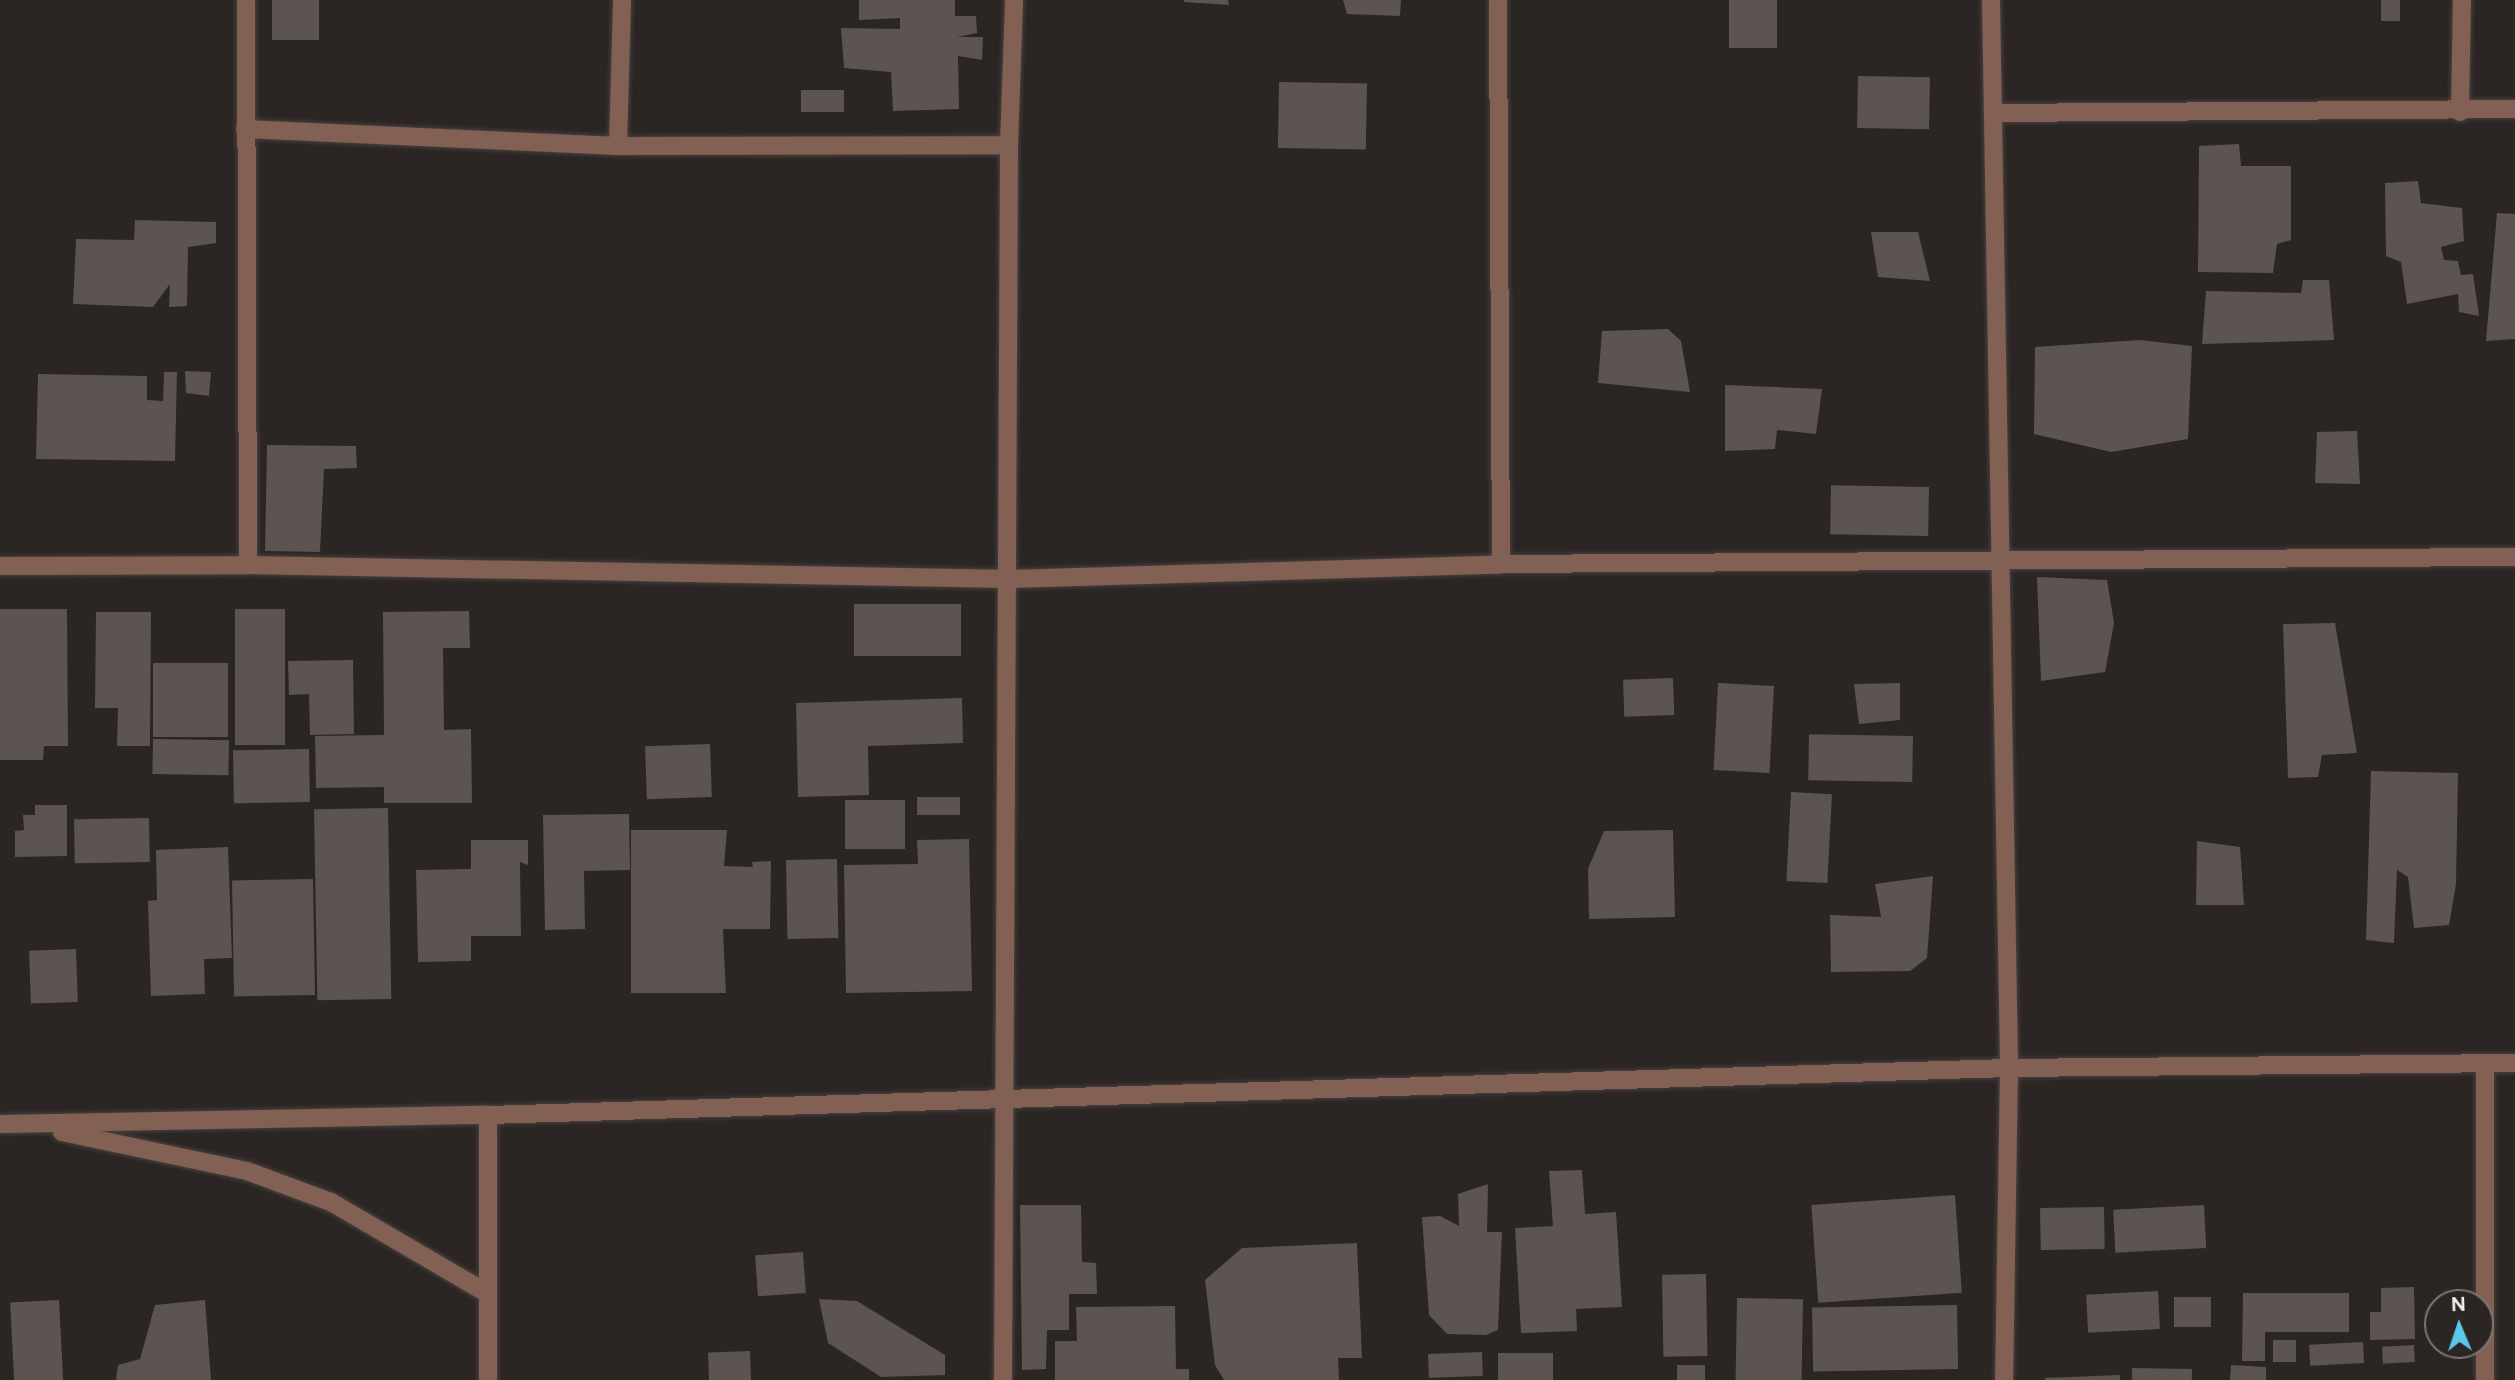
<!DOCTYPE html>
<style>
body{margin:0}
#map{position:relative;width:2515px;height:1380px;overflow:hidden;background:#2b2523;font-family:Figtree,sans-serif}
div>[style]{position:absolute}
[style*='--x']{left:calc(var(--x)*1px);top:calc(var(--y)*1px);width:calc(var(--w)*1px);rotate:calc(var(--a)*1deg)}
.building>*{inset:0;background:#5b5451;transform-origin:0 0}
.roads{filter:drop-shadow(0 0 2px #47413f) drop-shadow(0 0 2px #47413f)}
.minor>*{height:18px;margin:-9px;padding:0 9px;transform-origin:9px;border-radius:9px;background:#826053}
span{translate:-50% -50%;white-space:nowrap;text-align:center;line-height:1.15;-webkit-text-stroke:6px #2b2523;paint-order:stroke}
.north{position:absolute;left:2424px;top:1289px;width:70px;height:70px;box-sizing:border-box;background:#2b2523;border:2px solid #7b7674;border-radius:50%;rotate:358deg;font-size:19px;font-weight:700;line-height:28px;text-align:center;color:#f4efee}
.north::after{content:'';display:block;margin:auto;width:24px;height:32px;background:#5dc7e8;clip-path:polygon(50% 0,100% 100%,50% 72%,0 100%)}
</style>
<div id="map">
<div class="building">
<div style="left:272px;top:0;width:47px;height:40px"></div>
<div style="clip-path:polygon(859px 0,955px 0,955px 16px,976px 16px,977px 33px,957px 37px,983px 37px,982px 60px,958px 56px,959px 109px,893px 111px,891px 72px,844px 68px,841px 28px,900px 29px,900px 18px,859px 20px)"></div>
<div style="clip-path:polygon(1184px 0,1228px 0,1229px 5px,1184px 2px)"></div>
<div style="clip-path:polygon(1343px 0,1401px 0,1400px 16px,1347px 14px)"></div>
<div style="left:1729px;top:0;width:48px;height:48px"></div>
<div style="left:2381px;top:0;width:19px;height:21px"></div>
<div style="left:1858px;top:76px;width:72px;height:52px;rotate:1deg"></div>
<div style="left:1279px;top:82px;width:88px;height:66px;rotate:1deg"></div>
<div style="left:801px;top:90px;width:43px;height:22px"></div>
<div style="clip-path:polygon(2239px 144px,2241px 166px,2291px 166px,2291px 240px,2277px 244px,2273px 273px,2198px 272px,2199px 146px)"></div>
<div style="clip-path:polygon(2418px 181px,2421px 203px,2462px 208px,2464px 241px,2441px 247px,2444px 260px,2458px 261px,2461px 275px,2473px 274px,2479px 316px,2459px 312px,2458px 294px,2407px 304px,2401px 262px,2386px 256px,2385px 183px)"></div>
<div style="clip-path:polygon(2497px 213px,2515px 214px,2515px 339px,2486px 341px)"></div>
<div style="clip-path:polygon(135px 220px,216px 222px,216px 243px,188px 247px,187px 306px,169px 307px,170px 284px,153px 307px,73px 304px,76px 239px,134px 240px)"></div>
<div style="clip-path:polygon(1871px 232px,1918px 232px,1930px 281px,1878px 277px)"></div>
<div style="clip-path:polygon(2303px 280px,2329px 280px,2334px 340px,2202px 344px,2206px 291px,2301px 293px)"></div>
<div style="clip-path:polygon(1668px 329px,1681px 341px,1690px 392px,1598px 383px,1602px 331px)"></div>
<div style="clip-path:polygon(2140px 340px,2192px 346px,2188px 439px,2111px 452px,2034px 434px,2035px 347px)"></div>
<div style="clip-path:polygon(185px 371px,211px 372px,209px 396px,186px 393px)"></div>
<div style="clip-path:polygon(164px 372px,177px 372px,175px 461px,36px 459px,38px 374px,147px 376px,147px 400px,163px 401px)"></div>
<div style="clip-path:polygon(1725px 385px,1822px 389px,1816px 434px,1777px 430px,1775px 449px,1725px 451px)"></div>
<div style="clip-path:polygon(2357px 431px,2360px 484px,2315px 483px,2317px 432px)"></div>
<div style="clip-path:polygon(267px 445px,356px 446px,357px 468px,324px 469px,320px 552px,265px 551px)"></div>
<div style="left:1929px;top:487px;width:49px;height:98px;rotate:91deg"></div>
<div style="clip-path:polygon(2037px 577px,2107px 580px,2114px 623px,2105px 672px,2041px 681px)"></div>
<div style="left:854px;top:604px;width:107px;height:52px"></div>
<div style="clip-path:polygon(0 609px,67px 609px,68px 746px,44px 746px,43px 760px,0 760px)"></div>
<div style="left:235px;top:609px;width:50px;height:136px"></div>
<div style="clip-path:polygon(469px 611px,470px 648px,443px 648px,444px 730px,471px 729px,472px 803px,384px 803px,384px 787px,316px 788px,315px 736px,384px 735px,383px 612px)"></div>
<div style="clip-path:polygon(96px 612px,151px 612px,150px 746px,117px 746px,118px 708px,95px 708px)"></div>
<div style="clip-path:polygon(2335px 623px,2357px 753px,2322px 755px,2318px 777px,2288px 778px,2283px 624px)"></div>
<div style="clip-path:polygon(353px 660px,354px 734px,310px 735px,309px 694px,289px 695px,288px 661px)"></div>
<div style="left:153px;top:663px;width:75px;height:74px"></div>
<div style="left:1673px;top:678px;width:37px;height:50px;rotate:88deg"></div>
<div style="clip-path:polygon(1900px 683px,1900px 720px,1859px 724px,1854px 684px)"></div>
<div style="left:1774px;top:686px;width:87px;height:56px;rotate:93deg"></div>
<div style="clip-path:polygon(962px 698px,963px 743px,868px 746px,869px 795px,798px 797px,796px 703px)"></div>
<div style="left:1913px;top:736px;width:46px;height:104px;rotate:91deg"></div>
<div style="left:153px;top:739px;width:76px;height:35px;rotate:1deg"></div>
<div style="left:710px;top:744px;width:53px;height:65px;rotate:88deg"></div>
<div style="left:309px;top:749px;width:53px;height:76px;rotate:89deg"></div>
<div style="clip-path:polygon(2371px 771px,2458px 773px,2456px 884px,2449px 925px,2414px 928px,2408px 877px,2397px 870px,2394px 943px,2366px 940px)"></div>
<div style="left:1791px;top:792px;width:41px;height:89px;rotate:3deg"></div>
<div style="left:917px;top:797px;width:43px;height:18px"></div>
<div style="left:905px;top:800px;width:49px;height:60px;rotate:90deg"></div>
<div style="clip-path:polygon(35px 805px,67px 805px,67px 856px,15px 857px,15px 831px,24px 830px,23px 815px,35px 815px)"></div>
<div style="left:388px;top:808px;width:191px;height:74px;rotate:89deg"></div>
<div style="clip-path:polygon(629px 814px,630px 870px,584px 871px,585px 929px,545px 930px,543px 815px)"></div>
<div style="left:149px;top:818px;width:44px;height:75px;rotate:89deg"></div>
<div style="clip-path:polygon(631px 830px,727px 830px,724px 866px,753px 867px,752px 862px,771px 861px,770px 929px,723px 929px,726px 993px,631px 993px)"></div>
<div style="clip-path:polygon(1673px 830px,1675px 917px,1589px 919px,1588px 869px,1604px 831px)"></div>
<div style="clip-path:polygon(969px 839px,972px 991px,846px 993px,844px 865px,918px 864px,917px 840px)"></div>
<div style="clip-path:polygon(471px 840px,528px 840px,528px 865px,520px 862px,521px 936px,471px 936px,471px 961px,418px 962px,416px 870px,471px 869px)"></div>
<div style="clip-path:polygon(2197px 841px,2240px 847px,2244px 905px,2196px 905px)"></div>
<div style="clip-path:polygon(228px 847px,232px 958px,204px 959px,205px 994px,151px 996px,148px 901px,157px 900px,156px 850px)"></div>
<div style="left:837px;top:859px;width:79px;height:51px;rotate:89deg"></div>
<div style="clip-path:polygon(1933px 876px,1927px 958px,1910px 971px,1831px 972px,1830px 915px,1881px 917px,1875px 884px)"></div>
<div style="left:313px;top:879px;width:116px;height:81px;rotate:89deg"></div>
<div style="left:76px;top:949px;width:53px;height:47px;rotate:88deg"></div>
<div style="clip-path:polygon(1582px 1170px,1585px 1214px,1616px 1212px,1622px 1307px,1576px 1309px,1577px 1331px,1521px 1333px,1515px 1228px,1553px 1226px,1549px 1171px)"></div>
<div style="clip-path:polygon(1488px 1184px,1487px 1232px,1502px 1232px,1498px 1330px,1486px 1335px,1447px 1334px,1429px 1315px,1422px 1217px,1440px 1216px,1459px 1226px,1458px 1194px)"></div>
<div style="left:1955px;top:1195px;width:98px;height:144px;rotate:86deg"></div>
<div style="clip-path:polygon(1020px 1205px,1081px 1205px,1082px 1262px,1096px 1263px,1097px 1294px,1069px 1294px,1069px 1330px,1047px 1330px,1046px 1369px,1022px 1370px)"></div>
<div style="left:2204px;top:1205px;width:43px;height:91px;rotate:87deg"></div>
<div style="left:2104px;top:1207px;width:42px;height:64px;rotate:89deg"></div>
<div style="clip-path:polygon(1357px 1243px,1362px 1358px,1338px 1358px,1339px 1380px,1224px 1380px,1215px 1365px,1205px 1280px,1242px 1248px)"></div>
<div style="left:803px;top:1252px;width:41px;height:48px;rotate:86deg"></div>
<div style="left:1706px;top:1274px;width:82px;height:44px;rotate:89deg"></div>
<div style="clip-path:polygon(2414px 1287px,2415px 1339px,2370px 1340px,2370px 1312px,2381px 1312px,2381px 1288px)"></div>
<div style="left:2158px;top:1291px;width:38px;height:72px;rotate:87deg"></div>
<div style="clip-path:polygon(2243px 1293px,2349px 1293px,2349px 1332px,2265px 1332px,2265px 1361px,2242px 1361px)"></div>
<div style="left:2174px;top:1297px;width:37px;height:30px"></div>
<div style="left:1737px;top:1298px;width:66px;height:82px;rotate:1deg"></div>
<div style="clip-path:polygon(819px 1299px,857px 1301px,945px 1355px,945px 1375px,881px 1377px,828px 1343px)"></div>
<div style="left:59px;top:1300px;width:80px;height:49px;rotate:87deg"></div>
<div style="clip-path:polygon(205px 1300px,211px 1380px,116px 1380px,118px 1365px,140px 1359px,155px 1305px)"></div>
<div style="left:1957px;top:1305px;width:64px;height:145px;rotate:89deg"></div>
<div style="clip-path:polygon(1175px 1306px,1176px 1369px,1189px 1369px,1189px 1380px,1055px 1380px,1055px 1341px,1077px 1341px,1076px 1307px)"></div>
<div style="left:2296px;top:1340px;width:22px;height:23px;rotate:90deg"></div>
<div style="left:2363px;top:1342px;width:21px;height:54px;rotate:87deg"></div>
<div style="left:2414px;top:1345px;width:17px;height:32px;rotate:87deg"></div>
<div style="left:750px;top:1351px;width:29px;height:42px;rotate:88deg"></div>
<div style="left:1482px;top:1352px;width:24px;height:54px;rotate:88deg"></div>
<div style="left:1553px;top:1353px;width:27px;height:55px;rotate:90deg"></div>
<div style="left:1677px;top:1365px;width:28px;height:15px"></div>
<div style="clip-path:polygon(2231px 1365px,2266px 1367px,2266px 1380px,2230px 1380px)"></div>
<div style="left:2132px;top:1368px;width:60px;height:12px;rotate:1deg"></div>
<div style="clip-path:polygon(2120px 1375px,2120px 1380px,2045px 1380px,2045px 1378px)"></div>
</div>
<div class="roads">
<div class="minor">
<div style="--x:246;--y:0;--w:565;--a:89.8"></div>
<div style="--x:1498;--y:0;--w:564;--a:89.7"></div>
<div style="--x:1991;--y:0;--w:1068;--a:89.03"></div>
<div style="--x:2009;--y:1068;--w:312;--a:90.9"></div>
<div style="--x:2460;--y:112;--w:112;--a:-89"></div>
<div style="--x:1993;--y:113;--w:522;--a:-0.44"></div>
<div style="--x:245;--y:129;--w:373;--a:2.6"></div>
<div style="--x:618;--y:146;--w:391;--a:-0.1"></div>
<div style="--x:618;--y:146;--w:146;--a:-88.4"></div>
<div style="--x:0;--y:566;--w:248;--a:-0.2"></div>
<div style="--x:248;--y:565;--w:762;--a:1.05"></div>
<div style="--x:1010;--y:579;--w:491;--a:-1.7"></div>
<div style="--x:1501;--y:564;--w:1014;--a:-0.4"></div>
<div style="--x:2485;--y:1063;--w:317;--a:90"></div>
<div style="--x:488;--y:1115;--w:265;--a:90"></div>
<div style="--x:0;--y:1124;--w:488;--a:-1.1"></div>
<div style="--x:488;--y:1115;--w:1522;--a:-1.77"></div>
<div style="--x:2009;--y:1068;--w:506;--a:-0.57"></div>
<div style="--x:62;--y:1132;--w:189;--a:11.9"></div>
<div style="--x:247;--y:1171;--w:90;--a:20.3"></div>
<div style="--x:331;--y:1202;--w:181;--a:30.3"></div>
<div style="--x:1003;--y:1380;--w:1235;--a:-89.72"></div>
<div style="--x:1009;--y:145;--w:145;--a:-88"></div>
</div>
</div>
<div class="north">N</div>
</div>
